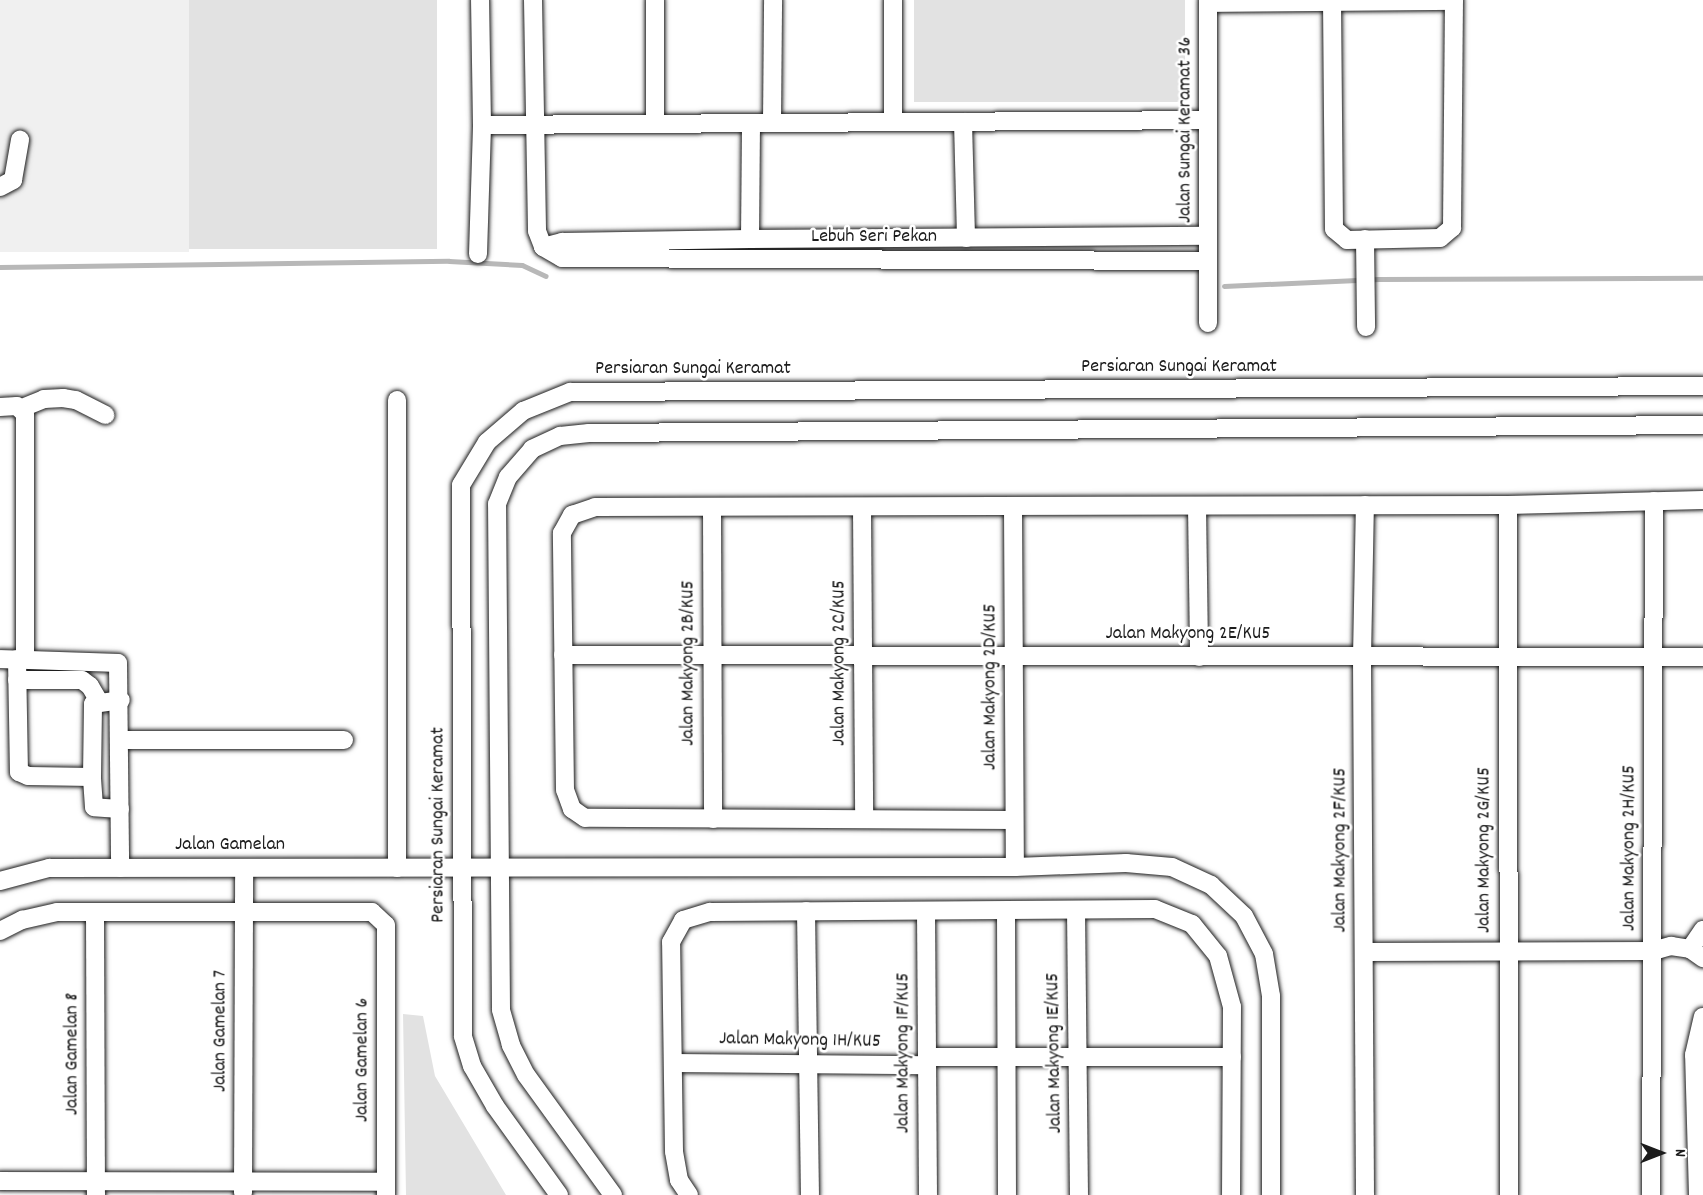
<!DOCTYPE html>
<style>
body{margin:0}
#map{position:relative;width:1703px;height:1195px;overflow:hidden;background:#fff;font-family:Dekko,sans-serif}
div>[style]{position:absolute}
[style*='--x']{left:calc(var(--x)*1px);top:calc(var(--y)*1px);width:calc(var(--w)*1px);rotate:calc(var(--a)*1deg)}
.built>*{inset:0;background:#f0f0f0;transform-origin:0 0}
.green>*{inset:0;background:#e2e2e2;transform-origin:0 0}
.stream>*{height:5px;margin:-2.5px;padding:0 2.5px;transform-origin:2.5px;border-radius:2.5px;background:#b8b8b8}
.roads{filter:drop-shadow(0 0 2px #1c1c1c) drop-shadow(0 0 2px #1c1c1c)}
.minor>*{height:18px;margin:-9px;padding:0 9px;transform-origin:9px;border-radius:9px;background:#fff}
span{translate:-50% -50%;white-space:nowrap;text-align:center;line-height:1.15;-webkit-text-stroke:5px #fff;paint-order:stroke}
.street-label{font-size:20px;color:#1c1c1c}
.north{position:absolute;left:1631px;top:1123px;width:60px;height:60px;-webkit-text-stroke:4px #fff;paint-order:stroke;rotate:90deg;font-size:16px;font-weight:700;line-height:24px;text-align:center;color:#1c1c1c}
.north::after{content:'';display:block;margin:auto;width:21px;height:27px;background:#1c1c1c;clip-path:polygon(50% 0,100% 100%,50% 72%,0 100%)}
</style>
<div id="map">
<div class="built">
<div style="left:0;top:0;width:189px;height:252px"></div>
</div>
<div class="green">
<div style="left:189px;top:0;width:248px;height:249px"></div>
<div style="left:914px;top:0;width:271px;height:102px"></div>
<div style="clip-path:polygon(403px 1014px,423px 1016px,435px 1076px,506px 1195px,406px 1195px)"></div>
</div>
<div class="stream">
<div style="--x:0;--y:267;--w:449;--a:-0.8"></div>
<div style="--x:449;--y:261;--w:73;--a:3.1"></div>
<div style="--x:522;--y:265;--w:26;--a:25"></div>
<div style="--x:1224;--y:286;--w:155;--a:-2.6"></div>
<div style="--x:1379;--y:279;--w:324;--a:-0.2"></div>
</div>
<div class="roads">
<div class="minor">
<div style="--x:533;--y:0;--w:231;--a:89"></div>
<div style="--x:537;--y:231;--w:17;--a:69"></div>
<div style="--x:655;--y:0;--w:124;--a:90"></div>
<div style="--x:1332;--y:0;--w:229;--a:89.5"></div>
<div style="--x:1334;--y:229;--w:17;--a:40"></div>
<div style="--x:1347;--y:240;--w:93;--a:-1.2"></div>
<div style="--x:1440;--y:238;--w:16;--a:-40"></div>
<div style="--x:1452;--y:228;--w:228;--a:-89.5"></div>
<div style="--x:1208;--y:3;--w:246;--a:-0.5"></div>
<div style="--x:893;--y:122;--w:122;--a:-90"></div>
<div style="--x:963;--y:122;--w:116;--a:88.5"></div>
<div style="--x:772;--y:123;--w:123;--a:-89.5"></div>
<div style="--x:482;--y:125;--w:726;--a:-0.39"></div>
<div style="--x:0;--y:187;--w:15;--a:-28"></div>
<div style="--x:13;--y:180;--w:41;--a:-80.1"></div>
<div style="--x:750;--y:239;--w:116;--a:-89.5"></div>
<div style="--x:1365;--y:239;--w:88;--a:89.3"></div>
<div style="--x:543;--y:247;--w:22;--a:30"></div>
<div style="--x:562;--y:258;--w:646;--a:0.27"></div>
<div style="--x:543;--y:247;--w:20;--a:-15"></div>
<div style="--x:562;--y:242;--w:188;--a:-0.9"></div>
<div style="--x:750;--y:239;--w:458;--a:-0.4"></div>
<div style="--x:478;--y:254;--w:129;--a:-88.2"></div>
<div style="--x:482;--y:125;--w:125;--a:-90.9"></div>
<div style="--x:1208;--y:323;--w:323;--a:-90"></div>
<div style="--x:397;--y:400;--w:468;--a:90"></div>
<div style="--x:0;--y:407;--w:17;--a:-3"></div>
<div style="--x:17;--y:406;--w:11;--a:45"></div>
<div style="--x:25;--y:414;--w:245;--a:90"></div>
<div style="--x:22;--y:408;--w:24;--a:-22"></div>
<div style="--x:44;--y:399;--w:19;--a:-3"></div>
<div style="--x:63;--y:398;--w:13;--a:9"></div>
<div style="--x:76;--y:400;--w:33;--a:27"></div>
<div style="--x:1508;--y:505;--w:690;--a:89.92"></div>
<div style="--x:1013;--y:506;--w:361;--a:89.7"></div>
<div style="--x:1197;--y:506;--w:151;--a:89.2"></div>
<div style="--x:712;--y:507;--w:312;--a:89.8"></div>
<div style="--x:862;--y:507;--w:312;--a:89.6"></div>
<div style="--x:563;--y:655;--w:1140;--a:0.1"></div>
<div style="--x:0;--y:659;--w:118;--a:1.9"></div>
<div style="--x:118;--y:663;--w:205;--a:89.4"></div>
<div style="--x:17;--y:659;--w:113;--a:89"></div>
<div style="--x:19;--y:772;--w:10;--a:24"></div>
<div style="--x:28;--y:776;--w:64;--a:0.9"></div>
<div style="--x:17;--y:680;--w:65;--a:0"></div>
<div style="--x:82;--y:680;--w:10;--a:37"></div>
<div style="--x:90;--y:686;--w:16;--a:60"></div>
<div style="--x:120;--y:740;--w:224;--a:0"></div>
<div style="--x:120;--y:809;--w:26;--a:-176"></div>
<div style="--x:94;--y:807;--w:30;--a:-94"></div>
<div style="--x:92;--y:777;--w:73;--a:-89.2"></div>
<div style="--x:93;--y:704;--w:28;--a:-8"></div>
<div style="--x:1014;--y:820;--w:429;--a:-179.7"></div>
<div style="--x:585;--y:818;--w:16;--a:-145"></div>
<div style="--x:572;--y:809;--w:20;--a:-110"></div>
<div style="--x:565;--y:790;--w:257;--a:-90.7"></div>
<div style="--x:562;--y:533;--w:21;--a:-61"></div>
<div style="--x:572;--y:515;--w:24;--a:-19"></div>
<div style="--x:595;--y:507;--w:913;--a:-0.13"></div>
<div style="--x:1508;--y:505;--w:195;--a:-1.5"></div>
<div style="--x:0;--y:881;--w:51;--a:-14.9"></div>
<div style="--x:49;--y:868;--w:966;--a:-0.06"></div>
<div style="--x:1015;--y:867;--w:111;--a:-2.1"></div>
<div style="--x:1126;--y:863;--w:46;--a:5"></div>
<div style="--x:1172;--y:867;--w:43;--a:24.8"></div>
<div style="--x:1211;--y:885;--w:45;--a:43.2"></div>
<div style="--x:1244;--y:916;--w:43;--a:62.2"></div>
<div style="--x:1264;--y:954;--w:43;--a:80.5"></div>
<div style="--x:1271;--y:996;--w:199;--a:90"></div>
<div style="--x:1076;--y:910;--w:285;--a:89.4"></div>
<div style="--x:806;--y:911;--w:284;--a:89.2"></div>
<div style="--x:926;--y:911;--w:284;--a:89.6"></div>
<div style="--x:1006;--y:911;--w:284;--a:89.8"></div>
<div style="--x:95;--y:912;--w:283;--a:89.8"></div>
<div style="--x:0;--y:931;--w:25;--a:-27"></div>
<div style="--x:22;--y:920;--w:36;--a:-13"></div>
<div style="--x:57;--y:912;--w:315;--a:0"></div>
<div style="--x:372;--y:912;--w:19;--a:43"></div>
<div style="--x:386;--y:925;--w:270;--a:90"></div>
<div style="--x:1690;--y:949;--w:23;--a:-56"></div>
<div style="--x:1364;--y:952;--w:289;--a:-0.2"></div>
<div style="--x:1653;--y:951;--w:19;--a:-16"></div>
<div style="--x:1671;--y:946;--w:19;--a:9"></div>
<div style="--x:1690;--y:949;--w:16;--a:35"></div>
<div style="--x:927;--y:1057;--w:305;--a:0"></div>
<div style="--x:673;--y:1063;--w:254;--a:0.5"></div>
<div style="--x:0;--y:1181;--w:386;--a:0.1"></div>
<div style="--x:243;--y:1193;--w:325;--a:-89.8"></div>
<div style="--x:559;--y:1195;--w:110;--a:-125.7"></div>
<div style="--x:495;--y:1106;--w:46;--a:-119.9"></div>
<div style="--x:472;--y:1066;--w:31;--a:-107"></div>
<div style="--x:463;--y:1036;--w:551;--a:-90.21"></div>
<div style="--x:461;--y:485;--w:50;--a:-58.8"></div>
<div style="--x:487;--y:442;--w:48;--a:-40.7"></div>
<div style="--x:523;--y:411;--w:51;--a:-22"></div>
<div style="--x:570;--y:392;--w:1133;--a:-0.3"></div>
<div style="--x:613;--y:1195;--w:148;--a:-125.9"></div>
<div style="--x:526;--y:1075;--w:34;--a:-117"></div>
<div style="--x:511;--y:1045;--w:37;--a:-106"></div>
<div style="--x:501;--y:1009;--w:505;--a:-90.45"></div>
<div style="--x:497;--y:504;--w:29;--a:-68"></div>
<div style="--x:508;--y:477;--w:37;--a:-49"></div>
<div style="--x:532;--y:449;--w:31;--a:-25"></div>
<div style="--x:560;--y:436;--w:29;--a:-6"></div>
<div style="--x:589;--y:433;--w:1114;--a:-0.41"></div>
<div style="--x:689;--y:1195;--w:18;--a:-124"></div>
<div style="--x:679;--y:1180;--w:29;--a:-100"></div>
<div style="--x:674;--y:1151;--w:209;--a:-90.8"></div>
<div style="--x:671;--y:942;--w:25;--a:-61"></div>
<div style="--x:683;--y:920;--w:28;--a:-17"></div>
<div style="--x:710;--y:912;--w:445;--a:-0.4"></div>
<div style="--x:1155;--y:909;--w:40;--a:22"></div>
<div style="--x:1192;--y:924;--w:41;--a:50.9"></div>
<div style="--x:1218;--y:956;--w:53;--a:74.6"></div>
<div style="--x:1232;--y:1007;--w:188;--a:90.3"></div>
<div style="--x:1365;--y:1195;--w:538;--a:-90.32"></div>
<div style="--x:1362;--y:657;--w:152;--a:-88.9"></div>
<div style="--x:1651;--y:1195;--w:694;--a:-89.75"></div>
<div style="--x:1698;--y:1195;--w:140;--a:-91.6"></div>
<div style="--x:1694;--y:1055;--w:39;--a:-77"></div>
</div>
</div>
<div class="street-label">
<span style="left:1186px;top:130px;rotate:-90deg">Jalan Sungai Keramat 36</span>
<span style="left:874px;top:237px">Lebuh Seri Pekan</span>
<span style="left:1179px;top:367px">Persiaran Sungai Keramat</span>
<span style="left:693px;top:369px">Persiaran Sungai Keramat</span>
<span style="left:1188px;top:634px">Jalan Makyong 2E/KU5</span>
<span style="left:689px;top:663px;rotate:-90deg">Jalan Makyong 2B/KU5</span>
<span style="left:840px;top:663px;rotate:-90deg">Jalan Makyong 2C/KU5</span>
<span style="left:991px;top:687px;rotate:-90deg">Jalan Makyong 2D/KU5</span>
<span style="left:439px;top:825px;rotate:-90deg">Persiaran Sungai Keramat</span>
<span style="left:230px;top:845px">Jalan Gamelan</span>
<span style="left:1630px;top:848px;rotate:-90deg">Jalan Makyong 2H/KU5</span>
<span style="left:1341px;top:850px;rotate:-90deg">Jalan Makyong 2F/KU5</span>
<span style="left:1485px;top:850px;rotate:-90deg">Jalan Makyong 2G/KU5</span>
<span style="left:221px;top:1031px;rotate:-90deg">Jalan Gamelan 7</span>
<span style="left:800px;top:1041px;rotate:1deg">Jalan Makyong 1H/KU5</span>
<span style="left:904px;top:1053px;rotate:-90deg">Jalan Makyong 1F/KU5</span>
<span style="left:1055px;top:1053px;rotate:-91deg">Jalan Makyong 1E/KU5</span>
<span style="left:73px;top:1054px;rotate:-90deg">Jalan Gamelan 8</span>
<span style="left:363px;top:1060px;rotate:-90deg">Jalan Gamelan 6</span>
</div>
<div class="north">N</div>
</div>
